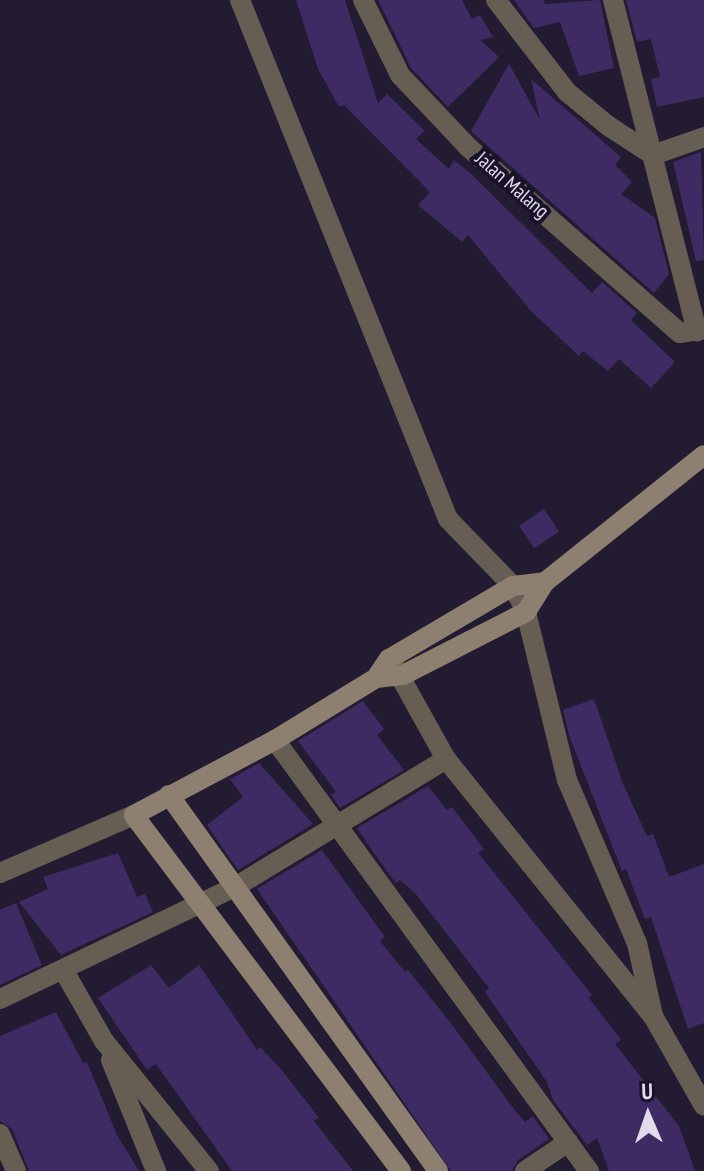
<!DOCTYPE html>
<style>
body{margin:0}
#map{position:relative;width:704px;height:1171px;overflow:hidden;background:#221b32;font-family:"PT Sans Narrow",sans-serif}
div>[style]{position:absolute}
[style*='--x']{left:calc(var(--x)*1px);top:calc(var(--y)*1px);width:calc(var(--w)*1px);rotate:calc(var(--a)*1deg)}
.building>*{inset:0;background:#3e2b64;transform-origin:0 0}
.street>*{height:20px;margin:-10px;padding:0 10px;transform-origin:10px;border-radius:10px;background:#665d53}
.secondary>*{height:20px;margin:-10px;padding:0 10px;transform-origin:10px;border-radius:10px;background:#8e8070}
span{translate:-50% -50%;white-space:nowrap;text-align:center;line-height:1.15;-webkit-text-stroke:8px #191228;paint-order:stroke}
.street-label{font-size:20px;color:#e0dcec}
.north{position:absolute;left:608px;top:1075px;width:80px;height:80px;-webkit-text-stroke:6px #191228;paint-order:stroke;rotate:358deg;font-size:22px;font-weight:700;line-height:32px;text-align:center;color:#e0dcec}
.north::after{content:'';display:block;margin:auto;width:28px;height:36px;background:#e0dcec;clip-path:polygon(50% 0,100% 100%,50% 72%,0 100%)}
</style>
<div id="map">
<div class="building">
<div style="clip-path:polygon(296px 0,345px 0,378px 103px,387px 94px,425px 131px,416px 139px,449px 169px,454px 160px,469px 172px,592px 293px,602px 282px,637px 313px,631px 320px,675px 362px,651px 388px,619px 359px,608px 371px,583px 351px,579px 356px,531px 311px,468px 235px,462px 242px,418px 205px,430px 192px,344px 105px,339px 107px,318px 69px)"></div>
<div style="clip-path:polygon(378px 0,462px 0,472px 19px,480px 15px,493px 37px,480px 40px,499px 57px,448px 107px,411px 68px)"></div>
<div style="clip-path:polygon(514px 0,544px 0,545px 4px,600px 0,614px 68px,579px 76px,560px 22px,534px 28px)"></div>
<div style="clip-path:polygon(626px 0,704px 0,704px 97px,657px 107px,651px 79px,660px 77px,651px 39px,637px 42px)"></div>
<div style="clip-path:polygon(509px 64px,540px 120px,531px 79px,621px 157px,615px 165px,632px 182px,621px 194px,655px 218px,669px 274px,654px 293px,471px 131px)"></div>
<div style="clip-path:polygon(701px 152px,704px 260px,696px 261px,673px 162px)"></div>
<div style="left:544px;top:509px;width:27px;height:30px;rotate:56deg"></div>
<div style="clip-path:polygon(594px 699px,623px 784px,647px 836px,653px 834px,669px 877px,704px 864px,704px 1023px,688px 1029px,651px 917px,645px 919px,626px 869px,622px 871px,569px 735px,563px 710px)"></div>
<div style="clip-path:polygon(363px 701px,384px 729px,377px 735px,404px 770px,340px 808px,331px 795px,336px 792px,298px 741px)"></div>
<div style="clip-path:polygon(259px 763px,313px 824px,238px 870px,207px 825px,243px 797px,230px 779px)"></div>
<div style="clip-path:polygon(428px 786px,447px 810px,452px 807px,484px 849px,478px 853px,592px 995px,589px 998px,621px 1040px,615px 1044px,679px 1126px,695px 1171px,609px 1171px,597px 1138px,587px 1145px,553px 1100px,547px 1082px,485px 992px,489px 988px,415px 893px,400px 880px,396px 883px,378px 859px,357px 828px)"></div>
<div style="clip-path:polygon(322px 850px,385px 937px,380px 941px,405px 972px,408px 970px,450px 1022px,516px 1112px,525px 1122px,533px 1116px,549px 1139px,518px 1160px,512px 1171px,451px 1171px,257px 889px)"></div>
<div style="clip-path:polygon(118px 853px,137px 897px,145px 894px,153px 912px,61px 955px,19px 902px,48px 889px,43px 877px)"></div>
<div style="clip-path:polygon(16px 903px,42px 965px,0 985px,0 910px)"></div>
<div style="clip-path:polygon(151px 965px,169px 988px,199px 965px,257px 1050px,260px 1047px,281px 1069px,319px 1118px,314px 1121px,353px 1171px,232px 1171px,156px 1064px,147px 1070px,98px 998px)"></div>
<div style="clip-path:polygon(56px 1012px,83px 1063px,87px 1062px,117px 1135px,139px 1171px,29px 1171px,12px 1129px,0 1121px,0 1036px)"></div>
</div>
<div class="street">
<div style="--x:240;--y:0;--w:559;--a:68.16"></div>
<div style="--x:448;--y:519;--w:93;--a:45.9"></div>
<div style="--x:513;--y:586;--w:29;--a:63"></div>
<div style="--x:526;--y:612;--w:173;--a:76.3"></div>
<div style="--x:567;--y:780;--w:177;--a:66.8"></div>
<div style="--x:637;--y:943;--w:75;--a:77.6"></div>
<div style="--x:363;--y:0;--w:84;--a:63.7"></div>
<div style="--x:400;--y:75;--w:99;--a:46.6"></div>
<div style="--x:468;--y:147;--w:282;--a:41.3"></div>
<div style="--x:680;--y:333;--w:24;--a:-9"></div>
<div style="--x:496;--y:0;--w:116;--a:52.3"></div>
<div style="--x:567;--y:92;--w:52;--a:39.5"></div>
<div style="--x:607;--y:125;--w:55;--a:33.1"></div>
<div style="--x:653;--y:155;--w:54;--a:-19.4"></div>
<div style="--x:613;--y:0;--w:342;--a:75.8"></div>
<div style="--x:392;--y:662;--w:111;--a:60.9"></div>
<div style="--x:446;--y:759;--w:330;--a:51.2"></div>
<div style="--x:653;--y:1016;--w:103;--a:60.5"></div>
<div style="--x:275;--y:740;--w:533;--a:53.93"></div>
<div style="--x:0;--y:873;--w:146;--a:-23.4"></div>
<div style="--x:64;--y:971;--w:81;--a:60.3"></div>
<div style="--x:104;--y:1041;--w:167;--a:51.1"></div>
<div style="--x:0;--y:999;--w:260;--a:-25.5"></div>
<div style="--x:235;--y:887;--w:247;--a:-31.2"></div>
<div style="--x:111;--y:1060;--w:120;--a:67.9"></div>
<div style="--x:0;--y:1134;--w:40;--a:66.6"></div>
<div style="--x:525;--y:1171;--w:52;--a:-34"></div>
</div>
<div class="secondary">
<div style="--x:376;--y:678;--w:27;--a:-6"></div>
<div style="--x:403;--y:675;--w:138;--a:-27.1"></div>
<div style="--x:526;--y:612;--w:36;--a:-58"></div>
<div style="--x:545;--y:582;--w:203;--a:-38.6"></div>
<div style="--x:169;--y:795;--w:462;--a:54.4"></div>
<div style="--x:401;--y:1171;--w:445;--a:-126.9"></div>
<div style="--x:134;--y:815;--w:160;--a:-28"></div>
<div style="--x:275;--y:740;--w:119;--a:-31.5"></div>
<div style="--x:376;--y:678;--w:23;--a:-56"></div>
<div style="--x:389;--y:659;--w:144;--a:-30.5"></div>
<div style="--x:513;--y:586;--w:32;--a:-7"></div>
</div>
<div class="street-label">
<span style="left:512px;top:185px;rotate:41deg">Jalan Malang</span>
</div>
<div class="north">U</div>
</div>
